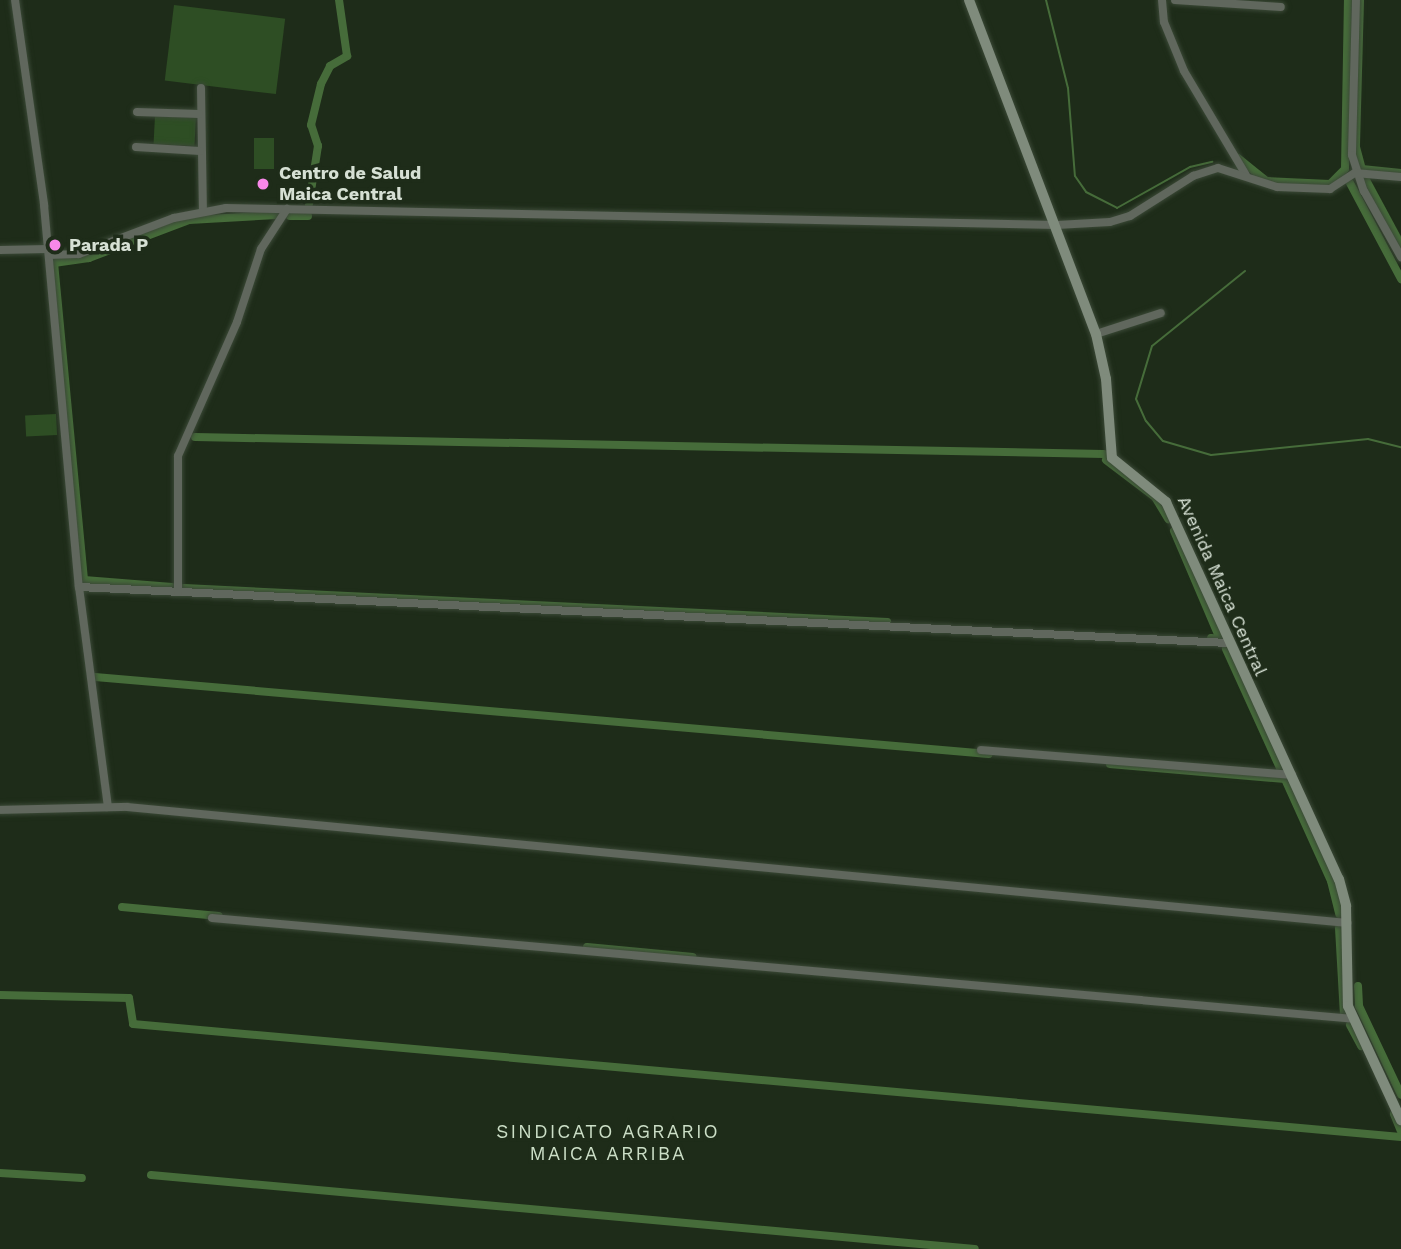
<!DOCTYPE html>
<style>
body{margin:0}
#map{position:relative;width:1401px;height:1249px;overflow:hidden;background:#1e2c19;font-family:"Work Sans",sans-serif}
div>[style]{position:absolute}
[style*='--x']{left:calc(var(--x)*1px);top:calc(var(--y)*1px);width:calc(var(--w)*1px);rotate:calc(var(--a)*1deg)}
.green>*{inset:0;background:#2e4e24;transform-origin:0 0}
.stream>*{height:2px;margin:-1px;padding:0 1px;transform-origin:1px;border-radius:1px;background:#466c3a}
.canal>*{height:8px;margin:-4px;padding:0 4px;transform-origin:4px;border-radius:4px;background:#466c3a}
.roads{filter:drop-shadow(0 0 2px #3b4937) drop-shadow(0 0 2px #3b4937)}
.street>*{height:8px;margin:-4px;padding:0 4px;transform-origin:4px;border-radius:4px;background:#60675d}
.secondary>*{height:10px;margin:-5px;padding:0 5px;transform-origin:5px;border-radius:5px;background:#7f8b7c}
.dots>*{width:19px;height:19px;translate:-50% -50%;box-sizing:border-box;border:4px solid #1e2c19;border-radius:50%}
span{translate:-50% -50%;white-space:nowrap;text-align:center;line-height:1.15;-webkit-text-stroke:7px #1e2c19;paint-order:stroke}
.poi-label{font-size:18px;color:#d6e0d4;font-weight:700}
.left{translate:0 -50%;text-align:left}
.street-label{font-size:18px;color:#d6e0d4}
.neighbourhood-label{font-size:19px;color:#ccdfc7;letter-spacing:2px}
</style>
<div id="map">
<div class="green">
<div style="left:174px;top:5px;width:112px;height:76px;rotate:7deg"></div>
<div style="left:155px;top:116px;width:41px;height:28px;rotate:3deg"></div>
<div style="left:254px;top:138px;width:20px;height:31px"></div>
<div style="left:56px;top:414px;width:21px;height:31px;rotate:87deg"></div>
</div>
<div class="stream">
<div style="--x:1046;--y:0;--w:91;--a:76"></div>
<div style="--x:1068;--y:88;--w:88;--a:85.5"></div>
<div style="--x:1075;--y:176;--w:19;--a:55"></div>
<div style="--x:1086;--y:192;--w:35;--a:27"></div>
<div style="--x:1117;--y:208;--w:84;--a:-29.3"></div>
<div style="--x:1190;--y:167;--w:23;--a:-13"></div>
<div style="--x:1245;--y:271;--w:119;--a:141.1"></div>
<div style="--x:1152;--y:346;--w:55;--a:106.8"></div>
<div style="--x:1136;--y:399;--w:24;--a:66"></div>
<div style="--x:1146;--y:421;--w:26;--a:50"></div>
<div style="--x:1163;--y:441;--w:50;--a:16.3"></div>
<div style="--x:1211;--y:455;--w:158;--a:-5.8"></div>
<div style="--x:1368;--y:439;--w:34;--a:14"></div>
</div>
<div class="canal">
<div style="--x:1360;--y:0;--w:147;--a:91.6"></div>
<div style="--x:1356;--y:147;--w:24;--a:75"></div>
<div style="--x:1238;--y:158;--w:36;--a:39"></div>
<div style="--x:1266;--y:181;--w:64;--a:2.7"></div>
<div style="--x:1330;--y:184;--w:21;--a:-45"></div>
<div style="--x:1345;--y:169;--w:169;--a:-89"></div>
<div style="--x:1362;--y:169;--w:39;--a:6"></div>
<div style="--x:1366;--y:180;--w:74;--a:61.7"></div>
<div style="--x:1350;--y:183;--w:109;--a:62"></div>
<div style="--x:309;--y:204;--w:59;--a:-81.2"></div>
<div style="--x:318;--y:146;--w:22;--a:-108"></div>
<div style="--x:311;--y:125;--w:42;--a:-76.3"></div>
<div style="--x:321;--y:84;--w:20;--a:-63"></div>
<div style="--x:330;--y:66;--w:20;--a:-30"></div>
<div style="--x:347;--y:56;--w:57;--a:-98.1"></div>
<div style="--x:290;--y:216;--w:18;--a:0"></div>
<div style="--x:195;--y:437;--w:909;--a:1.07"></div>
<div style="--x:1106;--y:460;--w:61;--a:37.1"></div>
<div style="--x:1155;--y:497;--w:26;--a:59"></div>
<div style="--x:1174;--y:531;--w:117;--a:66.9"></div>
<div style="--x:1220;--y:639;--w:9;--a:-174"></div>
<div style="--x:172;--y:587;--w:88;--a:-175.5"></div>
<div style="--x:84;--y:580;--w:318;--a:-95.4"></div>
<div style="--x:54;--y:263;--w:35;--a:-8"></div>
<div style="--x:89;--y:258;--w:107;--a:-20.8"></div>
<div style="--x:189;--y:220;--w:88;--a:-3.3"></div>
<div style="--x:184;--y:588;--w:704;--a:2.77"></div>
<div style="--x:1226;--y:649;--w:133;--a:65.6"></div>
<div style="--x:95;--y:677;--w:897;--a:4.92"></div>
<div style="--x:1110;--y:764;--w:176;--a:4.9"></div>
<div style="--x:1285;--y:779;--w:112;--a:65.7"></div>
<div style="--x:1331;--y:881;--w:34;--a:76"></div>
<div style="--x:122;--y:907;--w:97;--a:5.3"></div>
<div style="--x:1339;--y:928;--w:86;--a:86.7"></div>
<div style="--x:587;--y:947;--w:106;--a:5.4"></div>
<div style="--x:1358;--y:986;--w:20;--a:87"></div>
<div style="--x:1359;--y:1006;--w:98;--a:64.7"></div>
<div style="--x:0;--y:995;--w:129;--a:1.3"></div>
<div style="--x:129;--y:998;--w:26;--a:81"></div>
<div style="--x:133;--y:1024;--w:1273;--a:5.09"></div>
<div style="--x:1350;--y:1025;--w:24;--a:62"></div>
<div style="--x:1394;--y:1114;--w:18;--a:68"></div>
<div style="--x:0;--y:1173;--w:82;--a:3.5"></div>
<div style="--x:151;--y:1175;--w:827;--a:5.13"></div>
</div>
<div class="roads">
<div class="street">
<div style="--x:15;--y:0;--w:207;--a:81.9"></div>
<div style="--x:44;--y:205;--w:384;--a:84.8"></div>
<div style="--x:79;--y:587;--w:222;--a:82.5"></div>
<div style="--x:1162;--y:0;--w:22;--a:85"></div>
<div style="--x:1164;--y:22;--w:53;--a:67.8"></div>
<div style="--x:1184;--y:71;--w:121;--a:59.2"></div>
<div style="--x:1175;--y:0;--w:106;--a:3.8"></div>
<div style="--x:1356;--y:0;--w:155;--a:91.5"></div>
<div style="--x:1352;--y:155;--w:38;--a:72"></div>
<div style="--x:1364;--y:191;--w:76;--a:60.7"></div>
<div style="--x:201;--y:88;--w:122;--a:89.1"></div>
<div style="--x:137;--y:112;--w:62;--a:1.8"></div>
<div style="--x:136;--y:147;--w:64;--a:3.6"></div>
<div style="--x:0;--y:250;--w:48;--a:-1.2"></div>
<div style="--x:49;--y:255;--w:30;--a:-2"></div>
<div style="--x:79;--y:254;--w:102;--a:-20.8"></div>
<div style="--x:174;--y:218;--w:53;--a:-10.9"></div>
<div style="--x:226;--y:208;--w:831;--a:1.17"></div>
<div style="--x:1057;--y:225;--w:53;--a:-3.2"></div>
<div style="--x:1110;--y:222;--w:21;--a:-17"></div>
<div style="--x:1130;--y:216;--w:75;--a:-32.4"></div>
<div style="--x:1193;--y:176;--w:26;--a:-18"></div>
<div style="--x:1218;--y:168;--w:62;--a:17.9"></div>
<div style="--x:1277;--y:187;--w:53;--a:2.2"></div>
<div style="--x:1330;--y:189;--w:30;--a:-33"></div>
<div style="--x:1355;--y:173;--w:46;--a:5"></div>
<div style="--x:1096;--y:334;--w:68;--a:-17.9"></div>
<div style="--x:79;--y:587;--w:1150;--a:2.79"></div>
<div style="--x:178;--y:592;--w:136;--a:-90"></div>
<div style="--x:178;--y:456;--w:146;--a:-66.2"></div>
<div style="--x:237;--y:322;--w:77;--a:-71.8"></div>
<div style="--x:261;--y:249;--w:48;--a:-57"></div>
<div style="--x:981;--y:750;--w:312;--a:4.6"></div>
<div style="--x:0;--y:810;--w:127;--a:-1.4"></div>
<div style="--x:127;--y:807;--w:1226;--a:5.43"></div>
<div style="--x:212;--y:918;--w:1146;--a:5.05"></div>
</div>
<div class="secondary">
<div style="--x:969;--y:0;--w:357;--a:69.2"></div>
<div style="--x:1096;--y:334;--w:46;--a:77.5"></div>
<div style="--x:1106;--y:379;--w:79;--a:85.7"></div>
<div style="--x:1112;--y:458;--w:70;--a:39.2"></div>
<div style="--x:1166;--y:502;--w:415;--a:65.4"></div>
<div style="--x:1339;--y:879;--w:28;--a:75"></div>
<div style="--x:1346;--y:906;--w:100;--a:88.9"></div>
<div style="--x:1348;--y:1006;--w:126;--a:65.1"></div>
</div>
</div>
<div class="dots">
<div style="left:263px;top:184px;background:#f888e9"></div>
<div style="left:55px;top:245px;background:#f888e9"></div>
</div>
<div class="poi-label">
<span class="left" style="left:279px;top:184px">Centro de Salud<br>Maica Central</span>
<span class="left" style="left:69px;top:245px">Parada P</span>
</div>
<div class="street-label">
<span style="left:1222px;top:586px;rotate:66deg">Avenida Maica Central</span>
</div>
<div class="neighbourhood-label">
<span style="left:608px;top:1143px">SINDICATO AGRARIO<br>MAICA ARRIBA</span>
</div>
</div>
